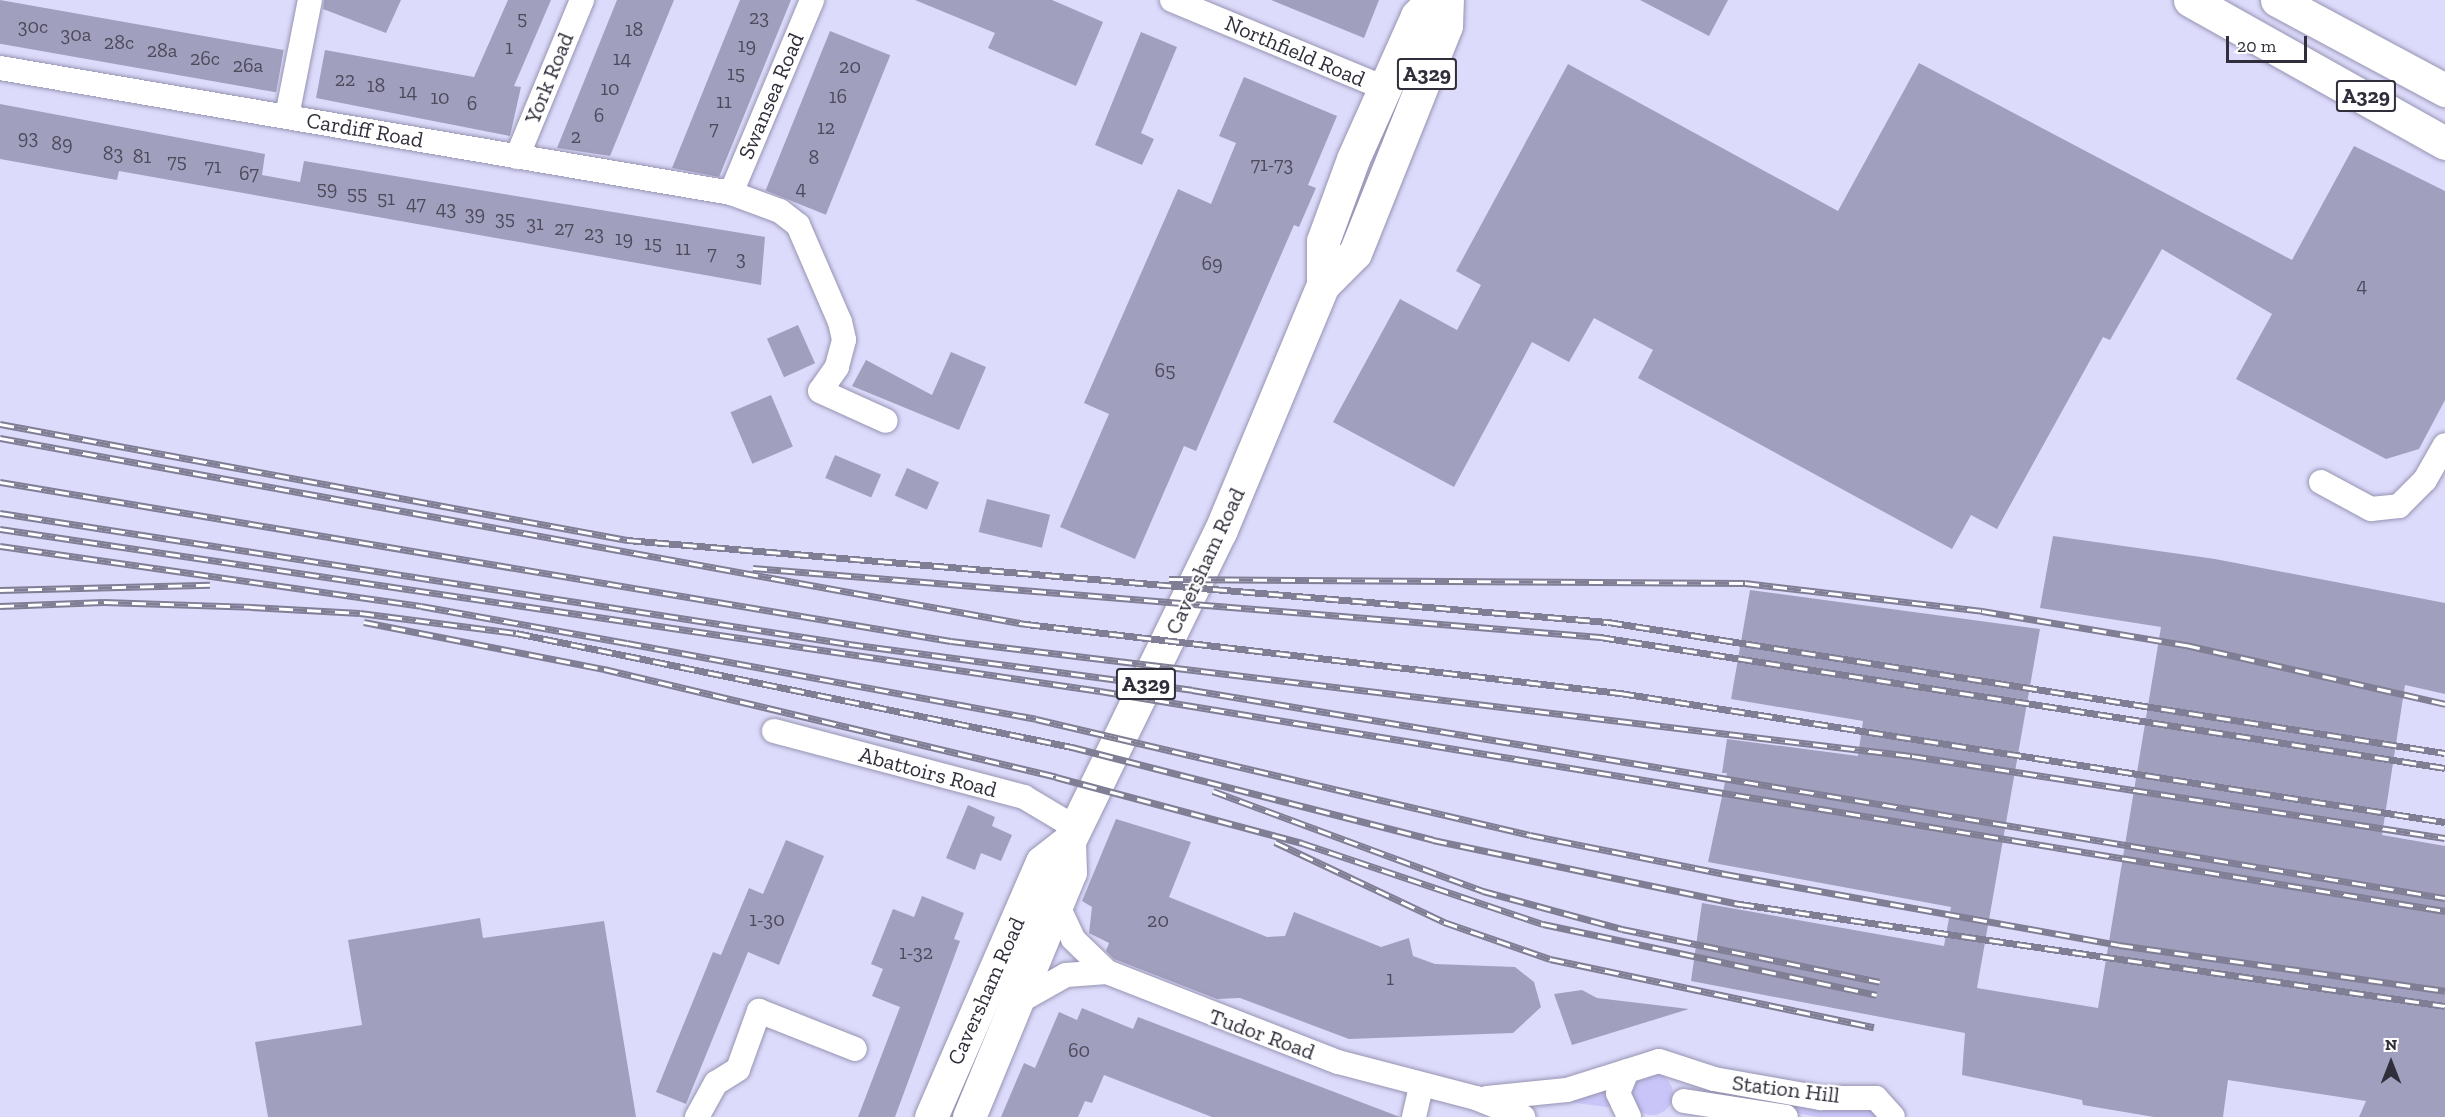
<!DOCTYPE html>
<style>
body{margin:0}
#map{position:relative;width:2445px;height:1117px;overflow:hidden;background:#dddbfb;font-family:"Zilla Slab",serif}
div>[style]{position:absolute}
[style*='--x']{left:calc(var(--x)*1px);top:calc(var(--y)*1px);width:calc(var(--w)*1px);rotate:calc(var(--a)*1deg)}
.green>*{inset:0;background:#c9c5f8}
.round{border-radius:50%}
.building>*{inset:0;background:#a19fbe;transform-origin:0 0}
.roads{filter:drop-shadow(0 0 2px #9694b2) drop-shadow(0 0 2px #9694b2)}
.street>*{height:24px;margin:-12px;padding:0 12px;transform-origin:12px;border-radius:12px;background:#fff}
.primary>*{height:33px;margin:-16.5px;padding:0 16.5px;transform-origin:16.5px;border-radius:16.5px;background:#fff}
.rail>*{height:7px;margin-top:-3.5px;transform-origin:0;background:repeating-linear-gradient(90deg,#fff 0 14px,#807e94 0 28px);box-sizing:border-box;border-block:2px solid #807e94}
span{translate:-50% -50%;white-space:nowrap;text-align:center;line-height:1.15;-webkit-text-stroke:4.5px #fff;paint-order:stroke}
.number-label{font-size:20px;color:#4c4a5b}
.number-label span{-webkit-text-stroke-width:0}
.shield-label span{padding:2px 4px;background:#fff;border:2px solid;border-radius:4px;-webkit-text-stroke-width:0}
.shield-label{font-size:21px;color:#2f2e3a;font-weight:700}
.street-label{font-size:22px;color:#2f2e3a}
.north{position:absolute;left:2361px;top:1033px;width:60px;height:60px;-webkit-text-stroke:4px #fff;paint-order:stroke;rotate:0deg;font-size:16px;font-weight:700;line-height:24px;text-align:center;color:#2f2e3a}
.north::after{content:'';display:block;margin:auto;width:21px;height:27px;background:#2f2e3a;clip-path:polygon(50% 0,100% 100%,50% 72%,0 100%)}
.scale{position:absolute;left:2226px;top:36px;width:81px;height:27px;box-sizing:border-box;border:3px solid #2f2e3a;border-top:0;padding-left:8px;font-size:18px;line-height:21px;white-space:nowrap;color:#2f2e3a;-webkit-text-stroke:4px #fff;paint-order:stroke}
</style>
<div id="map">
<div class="green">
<div class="round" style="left:1631px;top:1073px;width:42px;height:42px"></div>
<div style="clip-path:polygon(1709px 1088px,1871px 1108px,1881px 1117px,1819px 1117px,1710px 1098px)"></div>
<div style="clip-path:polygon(1609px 1089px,1615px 1108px,1568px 1102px,1570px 1100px)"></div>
</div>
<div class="building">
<div style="left:0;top:0;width:288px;height:43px;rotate:10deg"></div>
<div style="clip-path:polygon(324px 0,401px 0,386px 33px,323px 9px)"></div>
<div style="clip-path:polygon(508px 0,551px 0,514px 86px,521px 87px,510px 136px,316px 98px,325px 50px,474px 77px)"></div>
<div style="clip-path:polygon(617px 0,674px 0,610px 156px,557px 148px)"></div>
<div style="clip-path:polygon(740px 0,791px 0,719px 177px,672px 168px)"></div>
<div style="clip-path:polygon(915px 0,1052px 0,1103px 22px,1076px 86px,988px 48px,995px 33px)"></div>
<div style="clip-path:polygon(1271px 0,1379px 0,1364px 38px)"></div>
<div style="clip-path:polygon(1640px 0,1728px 0,1709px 36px)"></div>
<div style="left:830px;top:31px;width:65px;height:172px;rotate:22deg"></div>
<div style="clip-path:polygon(1141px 32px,1177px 47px,1141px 133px,1154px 139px,1142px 165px,1095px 145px)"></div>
<div style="clip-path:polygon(1919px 63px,2292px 260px,2354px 146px,2445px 191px,2445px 400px,2419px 449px,2386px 459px,2236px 379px,2272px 314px,2162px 249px,2110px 340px,2103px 337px,1997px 529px,1971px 515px,1952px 549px,1638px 378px,1653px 350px,1594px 318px,1569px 362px,1532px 342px,1454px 487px,1333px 422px,1400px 299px,1457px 330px,1481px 285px,1456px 271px,1568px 64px,1838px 211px)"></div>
<div style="clip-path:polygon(1244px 77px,1337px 116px,1308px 185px,1316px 188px,1299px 227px,1294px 225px,1196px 451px,1184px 446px,1135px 559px,1060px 527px,1109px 414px,1084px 403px,1178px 189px,1211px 204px,1236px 143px,1219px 136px)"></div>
<div style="clip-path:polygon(0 104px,265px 154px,262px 175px,300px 182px,304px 161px,765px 237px,761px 285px,119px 171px,117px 180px,0 159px)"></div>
<div style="left:798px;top:325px;width:42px;height:34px;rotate:66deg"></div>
<div style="clip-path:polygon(951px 352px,986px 367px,959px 430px,852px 386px,866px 360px,932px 395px)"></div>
<div style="left:771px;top:395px;width:56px;height:44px;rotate:67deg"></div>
<div style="left:835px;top:455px;width:50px;height:25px;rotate:23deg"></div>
<div style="left:907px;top:468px;width:35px;height:30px;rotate:24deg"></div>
<div style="left:987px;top:499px;width:65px;height:34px;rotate:14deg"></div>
<div style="clip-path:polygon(2053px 536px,2215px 559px,2445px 603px,2445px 694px,2405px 685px,2382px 835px,2445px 846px,2445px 1117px,2359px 1117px,2366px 1101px,2228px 1080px,2223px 1117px,2154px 1117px,2083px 1105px,2082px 1100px,1962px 1075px,1965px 1033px,1691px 981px,1702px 903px,1944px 946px,1951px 907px,1708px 862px,1727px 773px,1722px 773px,1727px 739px,1858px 756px,1863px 721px,1731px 699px,1750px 590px,2040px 629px,1977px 988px,2098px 1008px,2161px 627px,2040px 608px)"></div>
<div style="clip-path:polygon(968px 805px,995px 817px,992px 826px,1012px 835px,1001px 861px,981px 853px,975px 870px,946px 858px)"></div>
<div style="clip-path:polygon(1116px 819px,1191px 842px,1169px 897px,1267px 937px,1285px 936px,1294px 912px,1381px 947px,1409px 938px,1413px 956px,1435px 964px,1515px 967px,1534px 982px,1541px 1007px,1513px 1033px,1349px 1039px,1240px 998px,1217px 999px,1114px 959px,1106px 951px,1109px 943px,1089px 933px,1092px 907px,1082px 901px)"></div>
<div style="clip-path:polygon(786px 840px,824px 856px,779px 965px,748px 952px,686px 1104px,656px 1092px,713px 952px,721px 955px,749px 888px,763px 894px)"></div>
<div style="clip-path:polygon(922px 896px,964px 913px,954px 939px,960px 941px,895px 1117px,858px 1117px,900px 1007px,872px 996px,883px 969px,871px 964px,893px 909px,914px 917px)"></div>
<div style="clip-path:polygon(480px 918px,483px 938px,604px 921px,636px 1117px,268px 1117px,255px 1042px,362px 1025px,348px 940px)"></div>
<div style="clip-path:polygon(1582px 990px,1597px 998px,1689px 1009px,1572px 1045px,1554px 994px)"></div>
<div style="clip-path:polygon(1082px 1008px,1133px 1029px,1138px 1017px,1400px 1117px,1212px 1117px,1104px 1075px,1092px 1103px,1085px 1101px,1078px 1117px,1001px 1117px,1024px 1063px,1035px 1068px,1059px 1012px,1077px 1020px)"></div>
</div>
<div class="roads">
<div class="street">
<div style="--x:1172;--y:0;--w:230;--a:22.5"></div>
<div style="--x:0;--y:68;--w:742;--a:9.7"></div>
<div style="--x:731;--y:193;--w:52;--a:20.2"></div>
<div style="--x:780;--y:211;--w:23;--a:38"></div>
<div style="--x:798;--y:225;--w:106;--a:66.6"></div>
<div style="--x:840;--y:322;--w:18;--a:77"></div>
<div style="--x:844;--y:340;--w:28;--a:105"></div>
<div style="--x:837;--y:367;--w:29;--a:125"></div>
<div style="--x:820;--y:391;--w:72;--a:24.4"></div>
<div style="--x:287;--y:116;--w:118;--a:-78.8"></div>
<div style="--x:517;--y:157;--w:170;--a:-67.5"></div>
<div style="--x:731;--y:193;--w:209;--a:-67.2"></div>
<div style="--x:2321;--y:482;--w:57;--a:28.4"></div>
<div style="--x:2371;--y:509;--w:28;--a:-6"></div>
<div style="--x:2399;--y:506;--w:37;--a:-45"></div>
<div style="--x:2425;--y:480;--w:40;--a:-60.3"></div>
<div style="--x:774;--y:731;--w:259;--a:14.8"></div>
<div style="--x:1024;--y:797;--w:61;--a:30.8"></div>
<div style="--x:1057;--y:904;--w:38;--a:65"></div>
<div style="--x:1073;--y:939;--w:47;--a:44.1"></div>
<div style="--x:1107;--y:972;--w:248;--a:21.3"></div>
<div style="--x:1338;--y:1062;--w:143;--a:14.6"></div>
<div style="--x:1476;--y:1098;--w:51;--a:22"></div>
<div style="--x:1018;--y:1002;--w:55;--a:-29.4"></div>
<div style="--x:1066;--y:975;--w:41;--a:-4.2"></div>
<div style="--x:1627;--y:1071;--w:24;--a:112"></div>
<div style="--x:1618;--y:1093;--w:26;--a:65"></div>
<div style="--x:1487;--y:1098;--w:80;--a:-5.7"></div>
<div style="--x:1567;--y:1090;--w:96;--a:-17.5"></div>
<div style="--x:1659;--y:1061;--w:58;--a:18.1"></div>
<div style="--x:1714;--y:1079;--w:109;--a:10.1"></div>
<div style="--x:1821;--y:1098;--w:55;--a:0"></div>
<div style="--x:1876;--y:1098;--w:25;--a:48"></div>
<div style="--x:1684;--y:1101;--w:103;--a:8.9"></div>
<div style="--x:697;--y:1117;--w:39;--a:-61"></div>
<div style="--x:716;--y:1083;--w:26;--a:-32"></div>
<div style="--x:738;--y:1069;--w:62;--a:-70.1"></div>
<div style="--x:759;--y:1011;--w:103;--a:21.6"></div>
<div style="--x:1414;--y:1117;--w:32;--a:-77"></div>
</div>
<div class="primary">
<div style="--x:2190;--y:0;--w:292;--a:29.3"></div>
<div style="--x:2277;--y:0;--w:191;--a:28.2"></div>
<div style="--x:1323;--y:285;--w:44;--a:-90"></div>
<div style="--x:1323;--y:241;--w:87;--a:-69.9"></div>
<div style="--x:1353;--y:159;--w:157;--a:-65.9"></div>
<div style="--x:1417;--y:16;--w:22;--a:-47"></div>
<div style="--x:931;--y:1117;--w:278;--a:-66.5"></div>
<div style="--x:1042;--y:862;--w:34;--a:-38"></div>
<div style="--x:1069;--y:841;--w:344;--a:-64"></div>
<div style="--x:1220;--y:532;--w:268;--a:-67.4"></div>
<div style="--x:1323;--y:285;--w:45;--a:-45"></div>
<div style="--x:1355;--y:253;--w:245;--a:-68.2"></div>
<div style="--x:1446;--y:26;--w:26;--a:-88"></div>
<div style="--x:969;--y:1117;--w:265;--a:-67.6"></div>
<div style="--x:1070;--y:872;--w:31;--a:-92"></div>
</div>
</div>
<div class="rail">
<div style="--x:0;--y:424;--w:638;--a:10.48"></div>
<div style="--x:627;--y:540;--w:984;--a:4.78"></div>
<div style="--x:1608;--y:622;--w:847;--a:8.9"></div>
<div style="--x:0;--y:438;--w:1043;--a:10.28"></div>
<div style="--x:1026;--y:624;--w:598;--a:6.63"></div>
<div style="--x:1620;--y:693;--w:835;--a:8.89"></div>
<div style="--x:0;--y:482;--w:964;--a:9.49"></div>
<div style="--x:951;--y:641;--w:968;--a:6.82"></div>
<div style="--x:1912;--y:756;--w:539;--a:8.75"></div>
<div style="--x:0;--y:513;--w:859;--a:8.77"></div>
<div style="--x:849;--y:644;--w:346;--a:7.6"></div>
<div style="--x:1192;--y:690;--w:1270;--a:9.43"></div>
<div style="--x:0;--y:529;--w:1112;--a:8.38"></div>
<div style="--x:1100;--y:691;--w:1363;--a:9.29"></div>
<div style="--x:0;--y:546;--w:425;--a:8.1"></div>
<div style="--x:421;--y:606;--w:209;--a:10.2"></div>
<div style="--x:627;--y:643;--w:416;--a:10.5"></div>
<div style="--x:1036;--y:719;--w:507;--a:13.21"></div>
<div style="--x:1530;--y:835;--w:199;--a:11.3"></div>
<div style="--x:1725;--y:874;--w:400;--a:10.2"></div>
<div style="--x:2119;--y:945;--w:329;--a:8"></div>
<div style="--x:753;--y:568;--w:850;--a:4.66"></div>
<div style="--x:1600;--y:637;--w:855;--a:8.81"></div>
<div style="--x:1169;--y:579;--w:576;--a:0.4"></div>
<div style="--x:1745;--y:583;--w:239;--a:6.7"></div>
<div style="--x:1982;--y:611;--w:207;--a:9.5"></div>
<div style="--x:2186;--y:645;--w:266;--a:12.8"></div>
<div style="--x:0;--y:590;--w:210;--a:-1.4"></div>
<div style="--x:0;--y:606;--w:104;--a:-2.2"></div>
<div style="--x:104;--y:602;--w:147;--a:1.9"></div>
<div style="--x:251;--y:607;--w:109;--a:3.2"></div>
<div style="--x:360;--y:613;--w:157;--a:7.3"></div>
<div style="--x:516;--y:633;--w:568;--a:11.59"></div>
<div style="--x:1072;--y:747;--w:373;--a:14.4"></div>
<div style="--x:1433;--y:840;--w:314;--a:11.8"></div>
<div style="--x:1740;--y:904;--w:712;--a:8.23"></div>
<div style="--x:364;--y:622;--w:245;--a:11.1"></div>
<div style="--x:604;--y:669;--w:465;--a:13.4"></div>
<div style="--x:1056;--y:777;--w:255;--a:15"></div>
<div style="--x:1302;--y:843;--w:254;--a:18.6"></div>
<div style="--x:1543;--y:924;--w:341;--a:12"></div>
<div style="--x:1213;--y:791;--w:288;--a:20.3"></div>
<div style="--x:1483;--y:891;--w:144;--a:15.3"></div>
<div style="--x:1622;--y:929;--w:263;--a:11.6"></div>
<div style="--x:1275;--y:842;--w:187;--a:25.3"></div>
<div style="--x:1444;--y:922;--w:112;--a:19.2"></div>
<div style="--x:1550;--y:959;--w:331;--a:11.9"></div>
</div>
<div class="number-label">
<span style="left:759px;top:17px">23</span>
<span style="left:522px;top:18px">5</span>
<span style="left:33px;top:26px">30c</span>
<span style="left:634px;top:29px">18</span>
<span style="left:76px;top:34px">30a</span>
<span style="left:119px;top:42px">28c</span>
<span style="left:747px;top:45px">19</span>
<span style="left:509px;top:47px">1</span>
<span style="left:162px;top:50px">28a</span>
<span style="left:205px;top:58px">26c</span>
<span style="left:622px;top:58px">14</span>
<span style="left:248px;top:65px">26a</span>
<span style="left:850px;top:66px">20</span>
<span style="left:736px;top:73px">15</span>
<span style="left:345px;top:79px">22</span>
<span style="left:376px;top:85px">18</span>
<span style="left:610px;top:88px">10</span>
<span style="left:408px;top:91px">14</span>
<span style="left:838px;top:96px">16</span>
<span style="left:440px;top:97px">10</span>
<span style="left:724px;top:101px">11</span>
<span style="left:472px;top:103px">6</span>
<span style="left:599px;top:115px">6</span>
<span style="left:826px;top:127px">12</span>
<span style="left:714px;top:128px">7</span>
<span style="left:576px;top:136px">2</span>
<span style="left:28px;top:137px">93</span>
<span style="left:62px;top:143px">89</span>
<span style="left:113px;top:153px">83</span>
<span style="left:142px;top:156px">81</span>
<span style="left:814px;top:157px">8</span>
<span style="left:177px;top:161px">75</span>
<span style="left:1272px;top:164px">71-73</span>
<span style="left:213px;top:166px">71</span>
<span style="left:249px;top:173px">67</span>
<span style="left:327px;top:188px">59</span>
<span style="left:801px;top:188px">4</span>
<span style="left:357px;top:193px">55</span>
<span style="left:386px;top:198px">51</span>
<span style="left:416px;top:203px">47</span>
<span style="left:446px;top:208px">43</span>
<span style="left:475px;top:213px">39</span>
<span style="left:505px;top:218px">35</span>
<span style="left:535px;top:223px">31</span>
<span style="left:564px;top:228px">27</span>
<span style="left:594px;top:233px">23</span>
<span style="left:624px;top:238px">19</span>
<span style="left:653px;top:243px">15</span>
<span style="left:683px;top:248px">11</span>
<span style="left:712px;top:253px">7</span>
<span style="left:741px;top:258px">3</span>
<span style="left:1212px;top:263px">69</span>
<span style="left:2362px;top:285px">4</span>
<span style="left:1165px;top:370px">65</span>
<span style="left:767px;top:919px">1-30</span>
<span style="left:1158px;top:920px">20</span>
<span style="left:916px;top:952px">1-32</span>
<span style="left:1390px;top:978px">1</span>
<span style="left:1079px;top:1050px">60</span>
</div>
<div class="shield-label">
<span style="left:1427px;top:74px">A329</span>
<span style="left:2366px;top:96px">A329</span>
<span style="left:1146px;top:684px">A329</span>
</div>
<div class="street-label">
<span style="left:1295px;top:51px;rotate:23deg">Northfield Road</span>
<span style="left:549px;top:78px;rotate:-68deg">York Road</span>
<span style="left:771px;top:96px;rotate:-67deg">Swansea Road</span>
<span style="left:365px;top:130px;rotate:10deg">Cardiff Road</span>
<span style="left:1205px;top:561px;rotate:-65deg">Caversham Road</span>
<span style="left:928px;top:772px;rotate:15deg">Abattoirs Road</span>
<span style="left:986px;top:991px;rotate:-66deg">Caversham Road</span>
<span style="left:1262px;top:1034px;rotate:20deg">Tudor Road</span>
<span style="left:1786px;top:1089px;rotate:7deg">Station Hill</span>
</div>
<div class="north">N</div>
<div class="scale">20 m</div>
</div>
